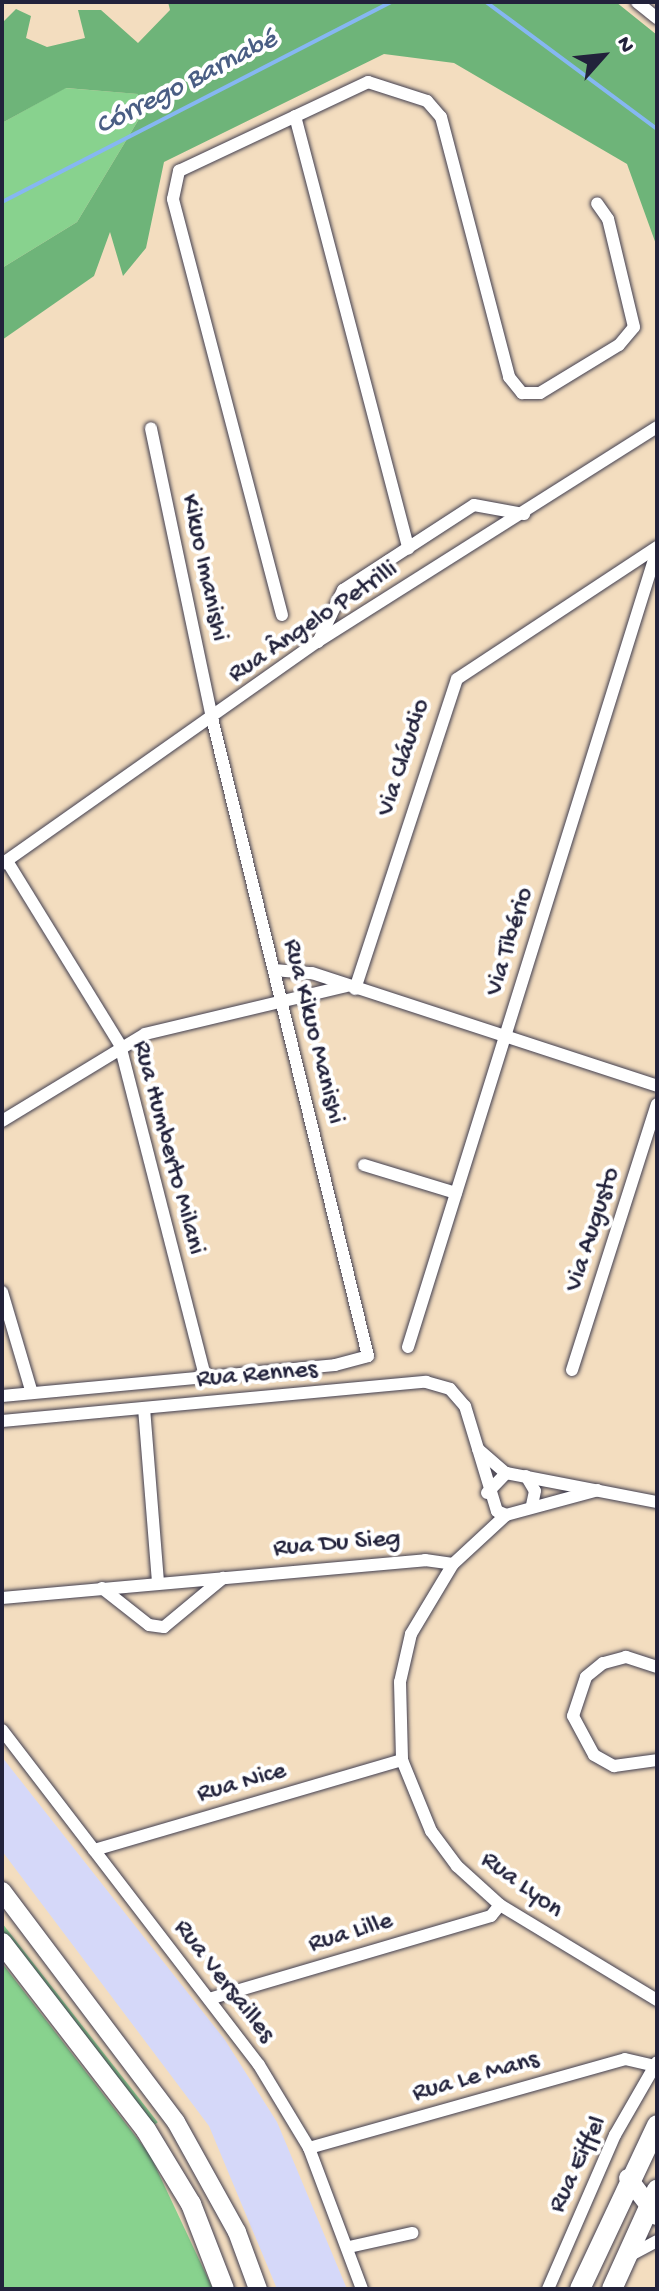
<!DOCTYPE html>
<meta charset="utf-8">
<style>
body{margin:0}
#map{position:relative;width:659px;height:2291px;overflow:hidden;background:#f3ddbf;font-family:"Gochi Hand",sans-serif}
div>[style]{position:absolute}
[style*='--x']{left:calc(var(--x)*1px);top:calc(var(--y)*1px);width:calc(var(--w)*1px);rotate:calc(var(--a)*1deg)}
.built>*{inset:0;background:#d5d8f9}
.green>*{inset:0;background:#88d28e;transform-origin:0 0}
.forest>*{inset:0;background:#6eb479}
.stream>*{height:4px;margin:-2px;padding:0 2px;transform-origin:2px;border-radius:2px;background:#86b7f2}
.roads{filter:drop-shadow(0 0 2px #413e4f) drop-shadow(0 0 2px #413e4f)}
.street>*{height:12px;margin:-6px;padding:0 6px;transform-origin:6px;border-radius:6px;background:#fff}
.secondary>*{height:18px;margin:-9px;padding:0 9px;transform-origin:9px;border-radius:9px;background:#fff}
.primary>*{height:20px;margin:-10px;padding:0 10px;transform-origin:10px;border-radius:10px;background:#fff}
span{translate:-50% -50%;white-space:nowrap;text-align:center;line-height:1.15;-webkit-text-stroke:8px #fff;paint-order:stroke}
.street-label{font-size:26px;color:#22223b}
.water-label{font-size:28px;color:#4a5e84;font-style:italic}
.frame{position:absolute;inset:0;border:4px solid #22223b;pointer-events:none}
.north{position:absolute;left:563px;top:16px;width:80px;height:80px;-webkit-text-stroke:6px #fff;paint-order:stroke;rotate:63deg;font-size:22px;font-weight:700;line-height:32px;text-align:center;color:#22223b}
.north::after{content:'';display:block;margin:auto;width:28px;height:36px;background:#22223b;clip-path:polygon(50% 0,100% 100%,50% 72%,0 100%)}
</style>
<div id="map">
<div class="built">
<div style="clip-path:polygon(2px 1757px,225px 2040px,277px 2122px,347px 2289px,277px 2289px,209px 2126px,2px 1851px)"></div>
</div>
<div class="green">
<div style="clip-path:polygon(65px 88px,139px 94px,139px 119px,77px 222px,2px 268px,2px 123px)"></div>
<div style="left:2px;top:1923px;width:253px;height:13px;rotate:52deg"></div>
<div style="clip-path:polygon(2px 1963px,150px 2155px,213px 2289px,2px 2289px)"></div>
</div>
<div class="forest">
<div style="clip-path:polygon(168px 2px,616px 2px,657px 35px,657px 247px,627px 164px,454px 63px,384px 54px,164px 162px,146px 248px,123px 276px,110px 232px,94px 276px,2px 340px,2px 268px,77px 222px,139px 119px,138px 94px,66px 88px,2px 123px,2px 23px,16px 9px,31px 16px,26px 38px,47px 47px,85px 38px,78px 10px,101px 10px,138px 43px,170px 10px)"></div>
</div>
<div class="stream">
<div style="--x:486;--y:2;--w:213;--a:36.6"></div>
<div style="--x:2;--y:202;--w:437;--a:-27.2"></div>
</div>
<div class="roads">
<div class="street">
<div style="--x:637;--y:2;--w:26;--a:39"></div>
<div style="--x:295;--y:116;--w:447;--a:75.3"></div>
<div style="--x:282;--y:615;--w:430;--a:-104.7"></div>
<div style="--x:173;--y:199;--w:29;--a:-78"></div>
<div style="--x:179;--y:171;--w:209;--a:-25.2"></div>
<div style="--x:368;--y:82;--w:62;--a:17.9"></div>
<div style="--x:427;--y:101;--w:21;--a:49"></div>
<div style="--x:441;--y:117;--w:269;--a:75.3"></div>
<div style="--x:509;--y:377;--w:21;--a:51"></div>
<div style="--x:522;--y:393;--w:18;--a:0"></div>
<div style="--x:540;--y:393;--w:92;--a:-31.3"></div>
<div style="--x:619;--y:345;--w:23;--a:-50"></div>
<div style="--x:634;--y:327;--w:111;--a:-103.5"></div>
<div style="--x:608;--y:219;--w:19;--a:-125"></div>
<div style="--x:318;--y:642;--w:58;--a:-64.3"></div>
<div style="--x:343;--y:590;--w:156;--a:-33"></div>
<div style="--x:474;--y:505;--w:51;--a:10.2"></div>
<div style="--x:7;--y:861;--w:216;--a:58.4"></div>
<div style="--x:120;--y:1045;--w:343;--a:75.6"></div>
<div style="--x:2;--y:864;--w:385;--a:-35.2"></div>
<div style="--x:317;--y:642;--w:402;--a:-32.3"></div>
<div style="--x:274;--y:970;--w:38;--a:5"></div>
<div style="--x:312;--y:973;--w:363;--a:18.1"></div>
<div style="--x:355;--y:989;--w:326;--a:-71.8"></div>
<div style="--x:457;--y:679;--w:240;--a:-33.4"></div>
<div style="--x:2;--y:1121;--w:167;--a:-31.3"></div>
<div style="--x:145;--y:1034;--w:207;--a:-13.4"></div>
<div style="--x:364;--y:1165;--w:96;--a:16.9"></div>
<div style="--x:2;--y:1292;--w:105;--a:73.5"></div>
<div style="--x:408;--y:1347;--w:835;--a:-72.65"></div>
<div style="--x:572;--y:1370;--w:279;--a:-72.3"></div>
<div style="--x:2;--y:1396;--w:334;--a:-5.3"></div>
<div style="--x:335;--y:1365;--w:34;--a:-15"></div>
<div style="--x:368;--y:1356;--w:657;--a:-103.74"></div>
<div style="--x:212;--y:718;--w:296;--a:-101.9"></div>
<div style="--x:144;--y:1408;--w:176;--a:85.4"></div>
<div style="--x:2;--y:1421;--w:426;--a:-5.3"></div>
<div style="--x:426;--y:1382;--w:25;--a:16"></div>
<div style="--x:450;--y:1389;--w:23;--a:49"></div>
<div style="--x:465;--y:1406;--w:110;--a:73.1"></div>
<div style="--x:497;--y:1511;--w:10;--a:24"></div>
<div style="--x:506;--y:1515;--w:95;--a:-15.2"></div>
<div style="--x:478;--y:1449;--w:37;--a:41"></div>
<div style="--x:526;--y:1476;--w:17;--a:59"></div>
<div style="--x:535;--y:1491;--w:14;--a:102"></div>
<div style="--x:487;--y:1493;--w:28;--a:-46"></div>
<div style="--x:506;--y:1473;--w:154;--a:10.9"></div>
<div style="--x:506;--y:1515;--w:72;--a:137.2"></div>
<div style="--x:453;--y:1564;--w:82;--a:121"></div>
<div style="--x:411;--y:1634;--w:49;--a:102.9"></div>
<div style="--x:400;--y:1682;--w:78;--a:88.5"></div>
<div style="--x:402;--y:1760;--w:77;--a:67.8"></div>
<div style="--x:431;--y:1831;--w:44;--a:53.4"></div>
<div style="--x:457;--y:1866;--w:58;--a:42.2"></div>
<div style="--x:500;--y:1905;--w:184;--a:31.2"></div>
<div style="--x:102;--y:1588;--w:60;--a:38.2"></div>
<div style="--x:149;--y:1625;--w:15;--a:8"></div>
<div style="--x:164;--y:1627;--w:77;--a:-39.7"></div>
<div style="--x:2;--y:1598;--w:425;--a:-5.1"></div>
<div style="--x:425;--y:1560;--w:28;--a:8"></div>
<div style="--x:657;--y:1667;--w:33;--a:-162"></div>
<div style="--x:626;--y:1657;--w:24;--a:165"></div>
<div style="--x:603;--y:1663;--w:22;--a:141"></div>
<div style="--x:586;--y:1677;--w:41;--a:108.4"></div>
<div style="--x:573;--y:1716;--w:44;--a:61.7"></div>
<div style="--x:594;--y:1755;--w:23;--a:29"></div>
<div style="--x:614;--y:1766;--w:43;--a:-7.9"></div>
<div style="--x:2;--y:1730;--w:422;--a:52.5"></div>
<div style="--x:259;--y:2065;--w:97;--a:58.9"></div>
<div style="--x:309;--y:2148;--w:151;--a:69.4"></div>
<div style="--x:94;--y:1850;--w:321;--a:-16.3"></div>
<div style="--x:209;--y:1999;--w:294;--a:-16.4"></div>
<div style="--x:491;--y:1916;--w:14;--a:-51"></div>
<div style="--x:309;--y:2148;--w:328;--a:-15.7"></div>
<div style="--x:625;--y:2059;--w:31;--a:13"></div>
<div style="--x:349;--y:2247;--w:65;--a:-12.5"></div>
<div style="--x:627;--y:2257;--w:34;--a:-28"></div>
<div style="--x:548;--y:2289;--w:168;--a:-66.5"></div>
<div style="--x:615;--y:2135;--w:84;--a:-60.1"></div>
</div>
<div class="secondary">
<div style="--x:2;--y:1891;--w:289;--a:53"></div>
<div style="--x:176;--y:2122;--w:126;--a:61"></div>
<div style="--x:237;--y:2232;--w:61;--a:69.8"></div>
<div style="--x:628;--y:2178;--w:48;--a:52.7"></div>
</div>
<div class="primary">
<div style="--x:2;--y:1943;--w:236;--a:52.4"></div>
<div style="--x:146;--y:2130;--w:87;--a:58.7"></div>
<div style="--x:191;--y:2204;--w:91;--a:68.8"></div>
<div style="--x:580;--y:2289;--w:181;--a:-64.8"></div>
<div style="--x:612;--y:2289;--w:109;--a:-65.6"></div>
</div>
</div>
<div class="street-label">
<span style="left:203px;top:568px;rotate:78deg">Kikuo Imanishi</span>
<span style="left:314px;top:623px;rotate:-34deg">Rua Ângelo Petrilli</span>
<span style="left:405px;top:758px;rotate:-72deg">Via Cláudio</span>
<span style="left:511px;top:942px;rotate:-73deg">Via Tibério</span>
<span style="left:312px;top:1032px;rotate:76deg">Rua Kikuo Manishi</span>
<span style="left:167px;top:1148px;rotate:75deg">Rua Humberto Milani</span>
<span style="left:594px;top:1230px;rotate:-72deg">Via Augusto</span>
<span style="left:257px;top:1376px;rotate:-5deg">Rua Rennes</span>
<span style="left:337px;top:1545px;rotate:-5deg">Rua Du Sieg</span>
<span style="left:242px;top:1784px;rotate:-16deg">Rua Nice</span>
<span style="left:521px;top:1886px;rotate:36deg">Rua Lyon</span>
<span style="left:351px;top:1934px;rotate:-17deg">Rua Lille</span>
<span style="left:223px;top:1982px;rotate:52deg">Rua Versailles</span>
<span style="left:476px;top:2078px;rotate:-16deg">Rua Le Mans</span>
<span style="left:579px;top:2165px;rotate:-65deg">Rua Eiffel</span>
</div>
<div class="water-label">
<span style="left:187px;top:84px;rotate:-27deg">Córrego Barnabé</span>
</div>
<div class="frame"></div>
<div class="north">N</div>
</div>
